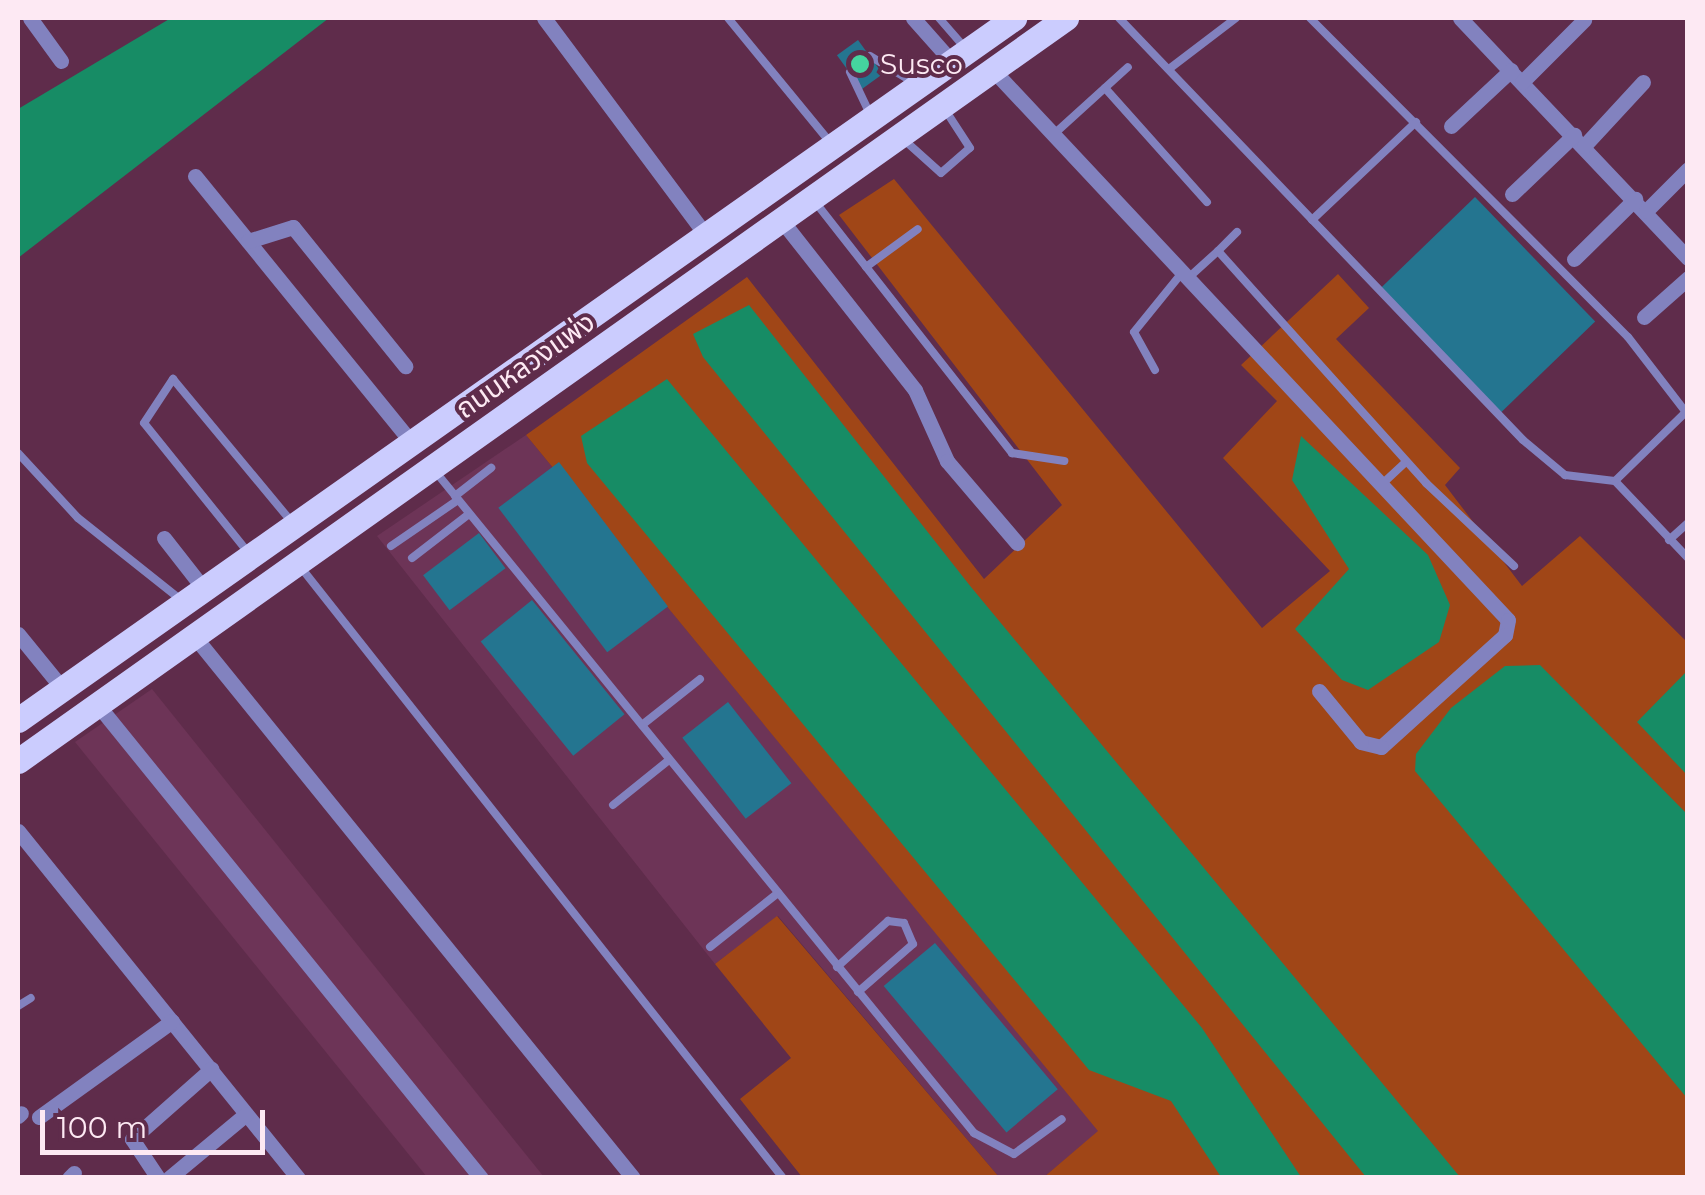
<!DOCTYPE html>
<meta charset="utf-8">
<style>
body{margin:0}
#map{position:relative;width:1705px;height:1195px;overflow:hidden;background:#5f2c4b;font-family:Montserrat,"Noto Sans Thai",sans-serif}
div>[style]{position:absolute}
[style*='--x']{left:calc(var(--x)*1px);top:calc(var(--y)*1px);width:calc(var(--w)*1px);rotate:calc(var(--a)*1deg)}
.built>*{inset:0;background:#6d3457}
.green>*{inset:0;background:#a04617}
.water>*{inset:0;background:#178c65}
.building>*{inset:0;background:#247590;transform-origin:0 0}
.lane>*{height:8px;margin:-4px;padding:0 4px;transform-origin:4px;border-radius:4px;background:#8282bf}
.street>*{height:15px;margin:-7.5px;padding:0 7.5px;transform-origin:7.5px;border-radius:7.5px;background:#8282bf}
.primary>*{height:25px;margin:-12.5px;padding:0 12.5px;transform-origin:12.5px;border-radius:12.5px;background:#cbccfe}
.dots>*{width:28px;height:28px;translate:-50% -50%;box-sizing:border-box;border:5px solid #5f2c4b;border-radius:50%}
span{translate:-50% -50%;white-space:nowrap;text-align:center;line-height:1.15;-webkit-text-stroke:8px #5f2c4b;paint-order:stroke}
.poi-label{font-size:28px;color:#fde9f3}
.left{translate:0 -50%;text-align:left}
.street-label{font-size:28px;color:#fde9f3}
.frame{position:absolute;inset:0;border:20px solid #fde9f3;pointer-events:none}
.scale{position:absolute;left:40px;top:1110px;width:225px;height:45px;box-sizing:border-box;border:5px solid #fde9f3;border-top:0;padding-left:12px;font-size:30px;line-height:35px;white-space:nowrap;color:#fde9f3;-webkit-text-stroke:8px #5f2c4b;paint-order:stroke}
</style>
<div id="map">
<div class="built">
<div style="clip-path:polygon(526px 435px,1099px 1131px,1044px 1177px,999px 1177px,778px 916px,715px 964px,377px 536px)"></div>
<div style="clip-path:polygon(152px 689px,544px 1177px,427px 1177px,75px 742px)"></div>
</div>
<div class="green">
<div style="clip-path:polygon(894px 179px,1262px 628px,1330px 571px,1223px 458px,1277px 401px,1241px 365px,1338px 274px,1369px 308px,1336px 339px,1460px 468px,1445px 485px,1522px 586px,1580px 536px,1687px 642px,1687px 1177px,1044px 1177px,1098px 1131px,526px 435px,747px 277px,984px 579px,1062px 505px,839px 215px)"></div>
<div style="clip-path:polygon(777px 916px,999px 1177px,802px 1177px,740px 1099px,791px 1058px,715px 964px)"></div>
</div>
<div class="water">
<div style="clip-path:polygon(171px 18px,329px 18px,18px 258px,18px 109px)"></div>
<div style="clip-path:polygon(749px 305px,971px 587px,1460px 1177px,1366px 1177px,703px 357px,693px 334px)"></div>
<div style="clip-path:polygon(667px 379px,1202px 1028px,1301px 1177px,1221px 1177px,1171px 1101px,1089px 1070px,587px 463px,581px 436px)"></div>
<div style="clip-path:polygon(1301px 436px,1428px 555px,1450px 605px,1439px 642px,1368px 690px,1342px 680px,1295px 629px,1349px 569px,1292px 480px)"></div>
<div style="clip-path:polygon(1540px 665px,1687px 814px,1687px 1098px,1415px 771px,1416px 754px,1451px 708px,1505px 666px)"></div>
<div style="clip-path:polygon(1687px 671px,1687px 775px,1637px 722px)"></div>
</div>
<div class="building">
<div style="left:858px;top:40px;width:42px;height:26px;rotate:54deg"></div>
<div style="left:1475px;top:197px;width:173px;height:131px;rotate:46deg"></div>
<div style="left:559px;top:462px;width:181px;height:76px;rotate:53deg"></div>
<div style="left:479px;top:533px;width:44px;height:70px;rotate:53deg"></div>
<div style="left:532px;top:600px;width:147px;height:66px;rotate:51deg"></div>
<div style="left:728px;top:702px;width:103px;height:58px;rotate:52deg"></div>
<div style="left:935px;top:943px;width:191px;height:67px;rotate:50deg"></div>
</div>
<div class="lane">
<div style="--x:728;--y:18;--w:159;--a:50.6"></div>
<div style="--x:939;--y:18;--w:40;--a:49"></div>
<div style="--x:1119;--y:18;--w:584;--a:46.25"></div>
<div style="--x:1523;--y:440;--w:55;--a:39.8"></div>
<div style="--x:1565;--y:475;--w:50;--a:6.8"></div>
<div style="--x:1615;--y:481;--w:106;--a:46.5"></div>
<div style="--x:1310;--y:18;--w:450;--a:45.1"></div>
<div style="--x:1628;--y:337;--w:98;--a:52.4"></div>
<div style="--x:870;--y:56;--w:54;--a:31.3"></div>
<div style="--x:1169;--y:69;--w:84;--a:-37.3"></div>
<div style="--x:850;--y:72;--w:44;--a:64.6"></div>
<div style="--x:1105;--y:88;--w:153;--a:48.2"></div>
<div style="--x:1053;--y:135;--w:101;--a:-42.2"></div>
<div style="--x:902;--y:138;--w:52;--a:41.9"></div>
<div style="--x:941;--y:173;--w:38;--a:-41"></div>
<div style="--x:970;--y:148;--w:44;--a:-123"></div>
<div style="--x:816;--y:203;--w:318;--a:51.9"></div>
<div style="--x:1012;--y:453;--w:53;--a:8.7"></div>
<div style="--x:1312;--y:220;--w:143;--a:-43.3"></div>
<div style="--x:1218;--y:251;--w:27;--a:-45"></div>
<div style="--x:866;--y:267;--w:64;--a:-36.2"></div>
<div style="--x:1186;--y:280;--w:43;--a:-42.2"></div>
<div style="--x:1218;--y:251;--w:312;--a:48.1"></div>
<div style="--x:1426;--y:483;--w:121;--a:43.3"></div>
<div style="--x:1155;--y:370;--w:43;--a:-118.9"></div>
<div style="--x:1134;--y:332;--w:75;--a:-51"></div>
<div style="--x:18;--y:453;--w:88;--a:47.3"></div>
<div style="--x:78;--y:518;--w:130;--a:38.5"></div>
<div style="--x:435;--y:471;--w:854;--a:50.85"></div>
<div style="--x:974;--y:1133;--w:45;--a:27.7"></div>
<div style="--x:1014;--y:1154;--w:59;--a:-36.1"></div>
<div style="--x:1615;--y:481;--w:98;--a:-44.2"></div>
<div style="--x:1381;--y:485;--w:34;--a:-43"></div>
<div style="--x:455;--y:496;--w:46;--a:-37.9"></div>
<div style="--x:1669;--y:540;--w:25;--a:-42"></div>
<div style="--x:391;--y:546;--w:81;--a:-34.5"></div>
<div style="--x:247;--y:551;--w:164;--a:-128.8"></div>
<div style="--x:144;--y:423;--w:53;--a:-56.6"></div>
<div style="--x:173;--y:379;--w:183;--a:50.3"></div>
<div style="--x:412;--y:558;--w:72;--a:-37.7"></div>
<div style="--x:299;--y:565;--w:781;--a:51.71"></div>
<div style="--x:642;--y:725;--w:74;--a:-38.4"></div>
<div style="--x:613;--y:805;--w:72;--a:-38.8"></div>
<div style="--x:710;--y:947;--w:87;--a:-38.5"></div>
<div style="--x:837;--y:967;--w:69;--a:-42"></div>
<div style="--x:888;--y:921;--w:16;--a:7"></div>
<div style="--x:904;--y:923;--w:23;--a:67"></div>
<div style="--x:913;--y:944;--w:73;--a:138.9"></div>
<div style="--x:18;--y:1006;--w:15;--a:-32"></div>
</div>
<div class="street">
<div style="--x:30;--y:18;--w:53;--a:54.2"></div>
<div style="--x:544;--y:18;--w:268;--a:53.3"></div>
<div style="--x:913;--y:18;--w:60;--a:48.4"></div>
<div style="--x:1460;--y:18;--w:331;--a:46.5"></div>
<div style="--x:993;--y:70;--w:753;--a:46.88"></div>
<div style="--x:1508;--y:620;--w:15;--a:101"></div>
<div style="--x:1505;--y:635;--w:167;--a:137.9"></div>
<div style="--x:1381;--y:747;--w:21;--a:-166"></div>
<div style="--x:1361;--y:742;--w:66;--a:-129.5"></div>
<div style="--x:1522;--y:82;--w:88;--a:-45"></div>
<div style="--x:1451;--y:126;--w:82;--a:-43"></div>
<div style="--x:1584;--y:146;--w:87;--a:-47.3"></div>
<div style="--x:195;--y:176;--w:341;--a:50.9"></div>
<div style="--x:1512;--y:194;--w:86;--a:-43.6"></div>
<div style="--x:1646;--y:211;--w:59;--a:-45"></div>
<div style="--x:782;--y:221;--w:215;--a:51.8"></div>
<div style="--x:915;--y:390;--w:78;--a:65.7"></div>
<div style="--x:947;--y:461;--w:108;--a:49.5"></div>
<div style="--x:248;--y:241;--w:47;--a:-17.3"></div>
<div style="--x:293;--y:227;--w:179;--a:51.1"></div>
<div style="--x:1574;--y:259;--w:86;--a:-44.5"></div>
<div style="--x:1644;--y:317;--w:59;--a:-41.6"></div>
<div style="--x:164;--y:538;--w:63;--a:52"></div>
<div style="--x:18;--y:634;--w:70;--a:50.8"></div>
<div style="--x:194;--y:636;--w:697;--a:50.99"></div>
<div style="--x:97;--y:704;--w:610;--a:50.99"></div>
<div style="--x:18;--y:831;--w:446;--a:51.1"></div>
<div style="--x:18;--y:1116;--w:4;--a:-45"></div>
<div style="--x:39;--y:1117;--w:164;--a:-35.8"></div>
<div style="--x:69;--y:1178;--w:7;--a:-45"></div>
<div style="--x:158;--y:1178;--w:47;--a:-123.7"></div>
<div style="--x:132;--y:1139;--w:106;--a:-41.5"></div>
<div style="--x:169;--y:1178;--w:100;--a:-39.7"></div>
</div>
<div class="primary">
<div style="--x:18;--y:720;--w:1219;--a:-35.18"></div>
<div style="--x:18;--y:761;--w:1285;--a:-35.34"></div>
</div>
<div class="dots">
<div style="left:860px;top:64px;background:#45d49f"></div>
</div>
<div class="poi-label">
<span class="left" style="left:880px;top:64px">Susco</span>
</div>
<div class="street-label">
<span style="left:525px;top:365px;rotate:-35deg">ถนนหลวงแพ่ง</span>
</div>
<div class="frame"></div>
<div class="scale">100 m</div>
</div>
